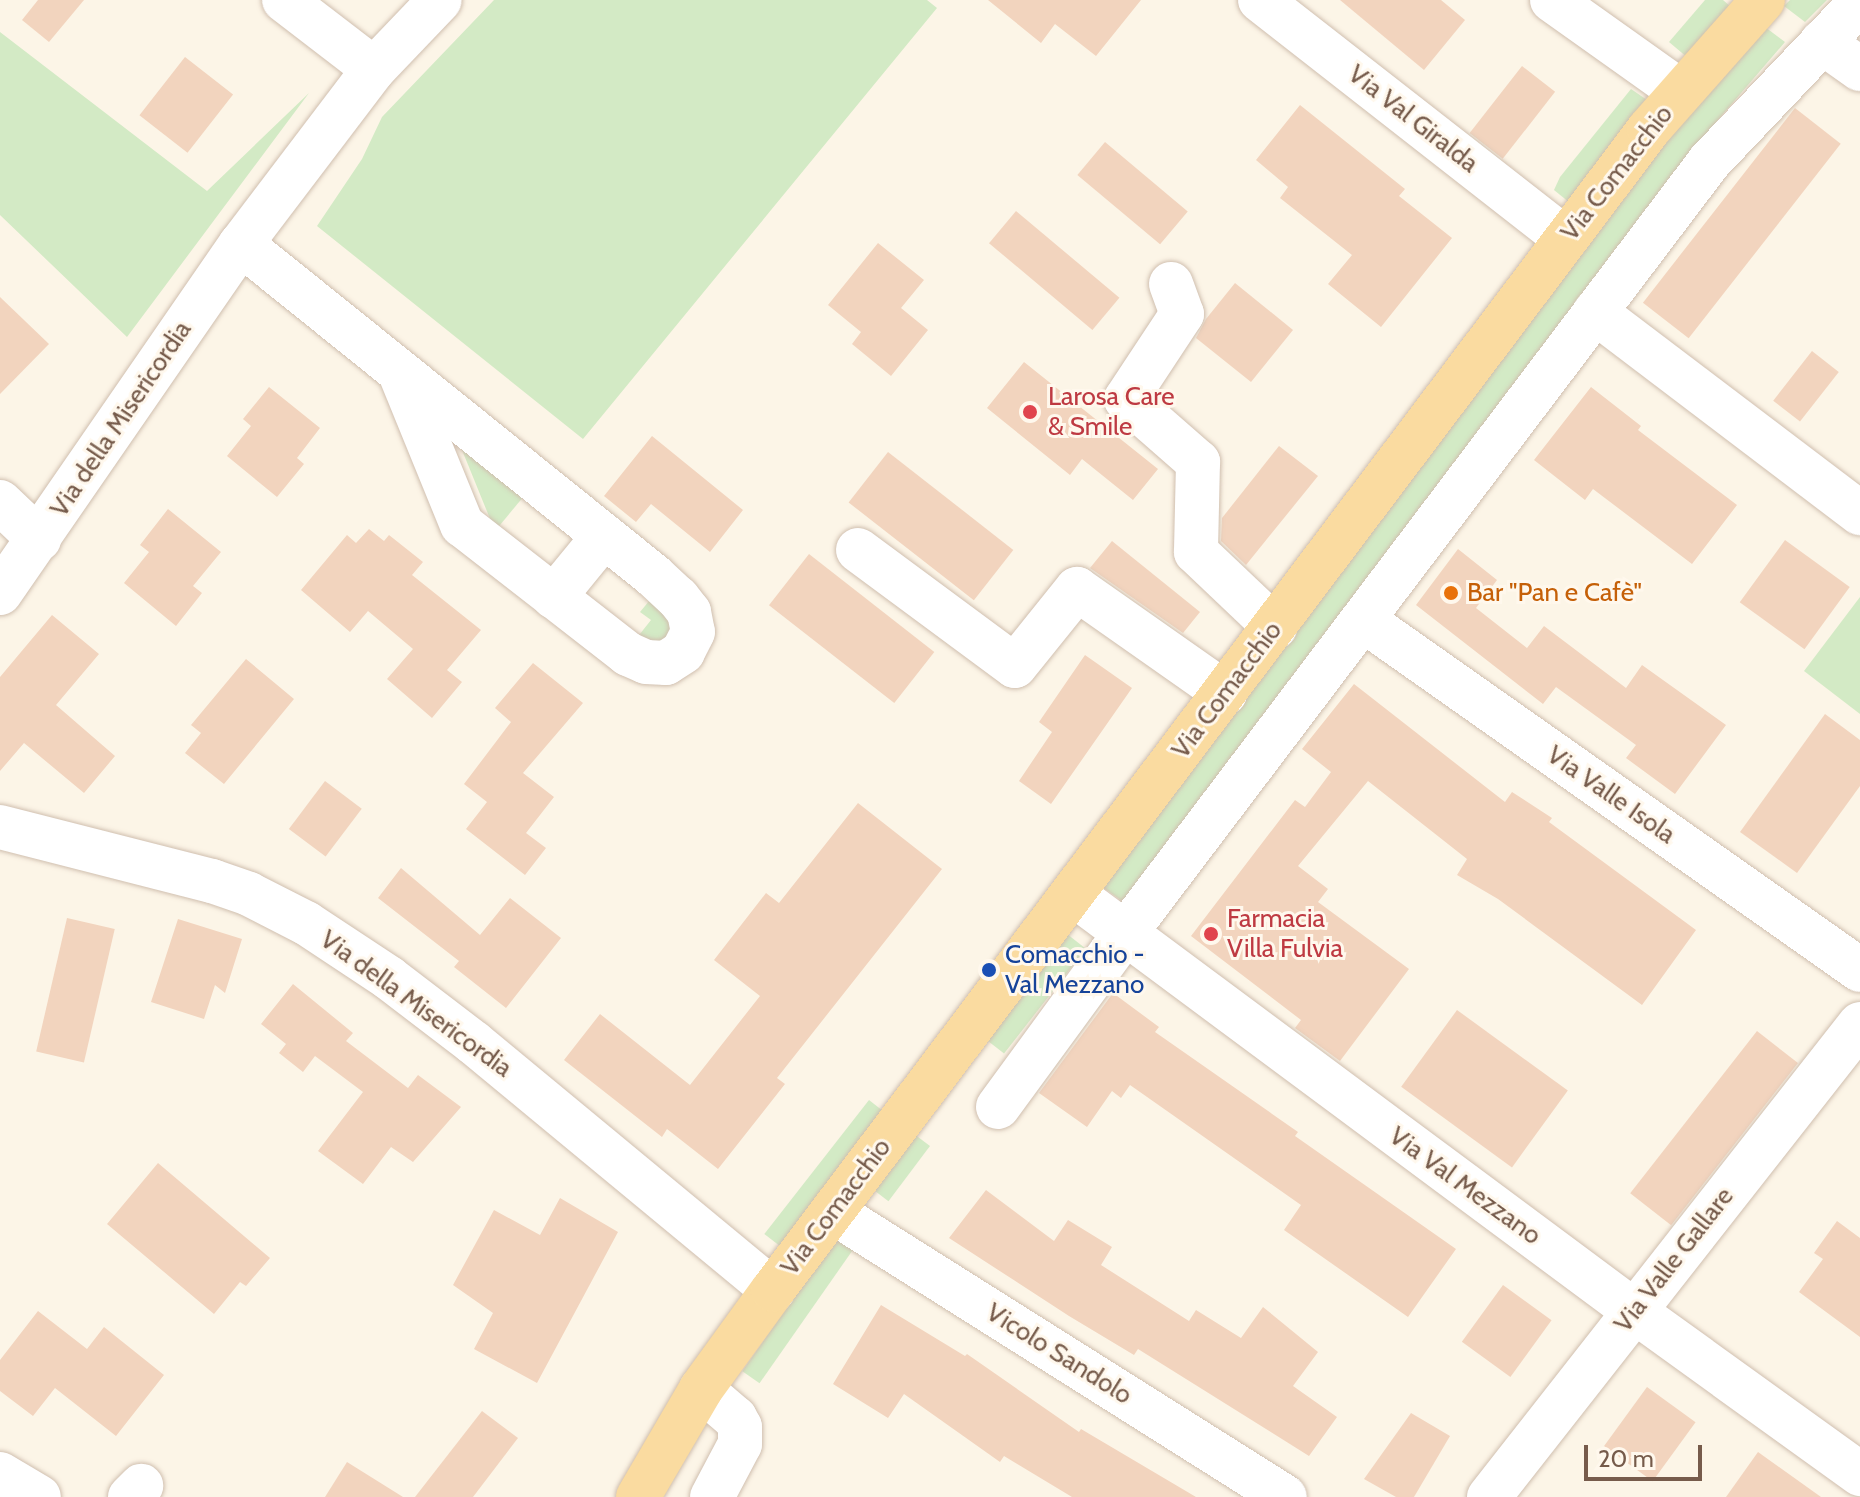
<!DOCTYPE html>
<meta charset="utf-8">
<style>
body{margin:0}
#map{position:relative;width:1860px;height:1497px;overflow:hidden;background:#fcf5e7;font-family:Cabin,sans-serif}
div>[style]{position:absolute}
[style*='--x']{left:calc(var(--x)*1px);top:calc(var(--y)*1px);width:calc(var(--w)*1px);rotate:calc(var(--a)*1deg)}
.green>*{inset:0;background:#d3eac5;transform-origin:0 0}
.building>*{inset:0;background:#f2d4be;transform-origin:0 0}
.roads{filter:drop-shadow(0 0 2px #d0bfaf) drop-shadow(0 0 2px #d0bfaf)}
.minor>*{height:44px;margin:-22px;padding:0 22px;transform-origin:22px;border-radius:22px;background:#fff}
.major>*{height:44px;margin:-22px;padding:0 22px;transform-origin:22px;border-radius:22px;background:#fadba0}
.dots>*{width:22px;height:22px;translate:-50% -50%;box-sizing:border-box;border:4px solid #fff8ed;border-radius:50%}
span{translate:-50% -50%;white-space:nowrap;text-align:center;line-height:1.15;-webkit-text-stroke:6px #fff8ed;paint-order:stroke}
.street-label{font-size:26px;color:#765b4b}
.health-label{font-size:26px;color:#be3a42}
.left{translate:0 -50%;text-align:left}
.food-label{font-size:26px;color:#c56008}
.transit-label{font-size:26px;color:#164399}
.scale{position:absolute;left:1584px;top:1445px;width:118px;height:36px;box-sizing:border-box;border:4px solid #765b4b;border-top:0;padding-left:10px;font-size:24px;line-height:28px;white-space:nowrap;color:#765b4b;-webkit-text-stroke:6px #fff8ed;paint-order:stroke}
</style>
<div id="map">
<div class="green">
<div style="clip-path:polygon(494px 0,927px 0,937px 8px,583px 439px,317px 226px,362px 159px,382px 117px)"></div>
<div style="clip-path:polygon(1705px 0,1723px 0,1731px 7px,1688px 58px,1669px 42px)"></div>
<div style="clip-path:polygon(1790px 0,1827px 0,1805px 22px,1784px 6px)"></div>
<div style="clip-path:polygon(1765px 27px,1785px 42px,1717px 121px,1428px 497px,1125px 903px,1101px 886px,1696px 101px)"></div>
<div style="clip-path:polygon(0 32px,207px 191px,309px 93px,127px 337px,0 215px)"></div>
<div style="clip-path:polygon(1631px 89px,1650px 102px,1570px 203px,1554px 190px,1560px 177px)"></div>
<div style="clip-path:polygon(449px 418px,534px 484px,495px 531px)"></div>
<div style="clip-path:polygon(659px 589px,674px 607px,670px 642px,632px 644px,651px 620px,640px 612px)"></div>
<div style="clip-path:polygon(1860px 597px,1860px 714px,1804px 671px)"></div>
<div style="left:1067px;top:934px;width:24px;height:133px;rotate:38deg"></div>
<div style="left:869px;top:1100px;width:23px;height:170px;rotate:38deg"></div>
<div style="left:914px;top:1134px;width:20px;height:69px;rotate:37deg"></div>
<div style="left:837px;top:1236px;width:21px;height:165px;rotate:35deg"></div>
</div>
<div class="building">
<div style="clip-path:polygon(38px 0,84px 0,49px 42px,22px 20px)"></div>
<div style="clip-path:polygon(988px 0,1141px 0,1096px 56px,1055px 24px,1041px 43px)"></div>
<div style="clip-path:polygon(1340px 0,1441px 0,1465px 20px,1424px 70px)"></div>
<div style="left:185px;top:57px;width:61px;height:74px;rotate:38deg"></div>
<div style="left:1522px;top:66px;width:42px;height:85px;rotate:38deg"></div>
<div style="clip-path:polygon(1300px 105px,1405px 189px,1399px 196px,1452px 238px,1381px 327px,1328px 284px,1352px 255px,1280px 198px,1288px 187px,1256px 160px)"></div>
<div style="left:1795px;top:108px;width:58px;height:247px;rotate:38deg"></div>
<div style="left:1105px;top:142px;width:108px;height:43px;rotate:40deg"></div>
<div style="left:1016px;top:211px;width:135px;height:42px;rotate:40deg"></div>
<div style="clip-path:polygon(878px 243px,924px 280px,901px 308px,928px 330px,891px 376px,852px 344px,861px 332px,828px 305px)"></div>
<div style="clip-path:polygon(1235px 283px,1293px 330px,1251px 382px,1196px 338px,1206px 319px)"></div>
<div style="clip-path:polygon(0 297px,49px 344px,0 394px)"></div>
<div style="left:1812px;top:351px;width:34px;height:63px;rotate:38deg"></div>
<div style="clip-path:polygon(1024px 362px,1158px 469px,1133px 500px,1082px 459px,1070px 475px,987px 408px)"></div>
<div style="clip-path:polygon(269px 387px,320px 428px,297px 458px,304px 464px,277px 497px,227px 456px,251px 426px,243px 419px)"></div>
<div style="clip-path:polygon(1591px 387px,1641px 426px,1638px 430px,1737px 505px,1692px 564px,1593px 489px,1585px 500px,1534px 460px)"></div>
<div style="clip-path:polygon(652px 436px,743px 510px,710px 552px,651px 504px,636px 522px,604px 496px)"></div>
<div style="clip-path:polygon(1279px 446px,1318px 476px,1246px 565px,1221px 541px,1222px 518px)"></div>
<div style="left:888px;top:452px;width:159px;height:64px;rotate:38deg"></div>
<div style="clip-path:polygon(168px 509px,221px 552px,193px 586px,202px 593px,176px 626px,124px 583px,149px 552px,140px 545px)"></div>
<div style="clip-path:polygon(369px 529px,384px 541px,389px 535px,423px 562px,412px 575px,481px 630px,447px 670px,462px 682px,432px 718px,387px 679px,413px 649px,368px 611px,350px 632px,301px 590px,347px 535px,356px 543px)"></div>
<div style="left:1785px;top:540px;width:80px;height:77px;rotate:36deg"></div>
<div style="clip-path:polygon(1112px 541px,1200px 612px,1183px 633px,1090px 568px)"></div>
<div style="clip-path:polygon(1458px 549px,1497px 580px,1476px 608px,1527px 648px,1544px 626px,1626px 688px,1642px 665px,1726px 725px,1675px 794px,1626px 758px,1636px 745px,1556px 687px,1543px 704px,1416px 605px)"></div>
<div style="left:809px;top:554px;width:159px;height:65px;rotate:38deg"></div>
<div style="clip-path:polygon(52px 615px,99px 654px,56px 705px,115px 756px,84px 793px,24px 743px,0 771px,0 677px)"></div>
<div style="clip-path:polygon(1085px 655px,1132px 688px,1051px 804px,1019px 781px,1052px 732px,1039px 722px)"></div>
<div style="clip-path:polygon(246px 659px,294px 699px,224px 784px,185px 753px,201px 733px,191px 725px)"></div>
<div style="clip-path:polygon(533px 663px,583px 703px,523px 773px,554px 797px,526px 833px,546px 848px,525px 875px,466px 829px,487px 802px,464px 784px,511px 722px,495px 708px)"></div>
<div style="clip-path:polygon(1354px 684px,1505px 802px,1512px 792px,1552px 818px,1549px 822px,1696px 930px,1642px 1005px,1498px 899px,1457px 875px,1467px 859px,1368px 781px,1298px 866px,1328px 889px,1318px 902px,1409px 969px,1340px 1061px,1295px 1028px,1301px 1020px,1191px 936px,1295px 800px,1305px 807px,1331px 772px,1302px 749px)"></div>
<div style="clip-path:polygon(1825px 714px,1860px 740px,1860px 786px,1797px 873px,1740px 832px)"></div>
<div style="left:325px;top:781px;width:46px;height:60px;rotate:37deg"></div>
<div style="clip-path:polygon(858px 803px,942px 869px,777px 1078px,785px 1084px,718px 1169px,667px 1129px,662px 1137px,564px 1060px,600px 1014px,690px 1085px,760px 996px,714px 960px,766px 893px,779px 903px)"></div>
<div style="clip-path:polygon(401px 868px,480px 935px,510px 898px,561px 938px,506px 1008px,454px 967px,459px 961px,378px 898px)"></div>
<div style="left:67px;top:918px;width:49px;height:137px;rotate:13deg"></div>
<div style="clip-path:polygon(178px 919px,242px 939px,225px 993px,215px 985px,204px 1019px,151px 1002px)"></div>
<div style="clip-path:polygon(293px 984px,353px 1033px,346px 1041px,408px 1088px,418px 1075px,461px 1107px,413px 1162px,391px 1147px,363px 1184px,318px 1151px,363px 1092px,315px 1056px,303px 1072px,279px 1053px,286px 1044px,261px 1024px)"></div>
<div style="clip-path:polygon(1113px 993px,1159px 1027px,1155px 1032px,1298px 1132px,1295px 1136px,1456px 1249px,1408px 1317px,1284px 1230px,1301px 1205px,1130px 1085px,1121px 1098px,1112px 1091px,1087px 1127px,1039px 1093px)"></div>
<div style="left:1457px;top:1010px;width:137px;height:95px;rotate:36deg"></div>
<div style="left:1757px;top:1031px;width:52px;height:206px;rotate:38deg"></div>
<div style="clip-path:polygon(158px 1163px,270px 1258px,246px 1286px,240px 1282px,214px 1314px,107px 1224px)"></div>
<div style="clip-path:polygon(986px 1190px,1054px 1241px,1068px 1220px,1112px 1247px,1101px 1265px,1189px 1321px,1196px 1310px,1241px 1338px,1263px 1307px,1318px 1352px,1293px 1386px,1337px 1417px,1309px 1456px,1138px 1349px,1134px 1355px,1069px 1316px,949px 1238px)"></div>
<div style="clip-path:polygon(560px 1198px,618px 1232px,537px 1383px,474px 1349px,493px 1313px,453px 1285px,494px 1210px,540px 1235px)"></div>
<div style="clip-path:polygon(1837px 1221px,1860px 1238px,1860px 1337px,1799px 1292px,1823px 1259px,1814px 1253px)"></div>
<div style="left:1503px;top:1285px;width:60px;height:70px;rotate:36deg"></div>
<div style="clip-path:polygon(881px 1305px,965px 1356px,967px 1354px,1079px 1432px,1081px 1429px,1196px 1497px,1072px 1497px,1004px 1456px,1000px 1462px,904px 1394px,888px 1418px,833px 1384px)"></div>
<div style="clip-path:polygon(38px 1311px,87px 1349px,104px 1327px,164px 1375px,116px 1436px,55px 1388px,33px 1416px,0 1391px,0 1360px)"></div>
<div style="left:1647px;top:1387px;width:60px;height:73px;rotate:36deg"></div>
<div style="clip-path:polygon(482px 1411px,518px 1438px,473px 1497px,415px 1497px)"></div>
<div style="clip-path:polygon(1411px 1413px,1450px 1436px,1414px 1497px,1396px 1497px,1364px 1479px)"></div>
<div style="clip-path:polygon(1758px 1452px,1821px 1497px,1726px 1497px)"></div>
<div style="clip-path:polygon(347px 1462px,403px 1497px,325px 1497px)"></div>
</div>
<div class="roads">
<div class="minor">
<div style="--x:284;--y:0;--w:113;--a:37.5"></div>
<div style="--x:1260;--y:0;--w:388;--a:38"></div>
<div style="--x:1552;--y:0;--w:157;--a:35.4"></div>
<div style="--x:1822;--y:42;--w:47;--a:35.4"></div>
<div style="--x:241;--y:244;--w:530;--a:38.79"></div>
<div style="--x:654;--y:576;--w:33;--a:43"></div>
<div style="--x:678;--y:598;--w:18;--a:52"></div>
<div style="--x:689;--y:612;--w:20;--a:79"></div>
<div style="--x:693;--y:632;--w:22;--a:117"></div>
<div style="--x:683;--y:652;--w:20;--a:147"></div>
<div style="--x:666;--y:663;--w:20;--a:-177"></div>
<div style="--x:646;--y:662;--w:20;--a:-156"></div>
<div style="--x:628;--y:654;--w:210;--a:-142.1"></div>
<div style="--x:462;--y:525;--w:164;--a:-112.2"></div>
<div style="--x:1171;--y:284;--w:32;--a:70"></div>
<div style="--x:1182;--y:314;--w:102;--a:123.4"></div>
<div style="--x:1126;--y:399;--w:96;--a:41.2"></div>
<div style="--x:1198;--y:462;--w:90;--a:91.3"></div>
<div style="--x:1196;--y:552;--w:109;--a:43.5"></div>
<div style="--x:1595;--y:312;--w:333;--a:37.2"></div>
<div style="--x:0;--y:502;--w:54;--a:43.5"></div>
<div style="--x:858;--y:550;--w:195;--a:36.5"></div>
<div style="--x:1015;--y:666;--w:99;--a:-51.2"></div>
<div style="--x:1077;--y:589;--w:181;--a:35.1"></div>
<div style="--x:0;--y:593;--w:424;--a:-55.4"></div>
<div style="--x:241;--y:244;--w:220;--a:-52.8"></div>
<div style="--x:374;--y:69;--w:95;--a:-46.3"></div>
<div style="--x:554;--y:597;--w:79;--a:-50.7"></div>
<div style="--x:1363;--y:620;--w:608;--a:35.15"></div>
<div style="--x:0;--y:827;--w:219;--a:14.3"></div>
<div style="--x:212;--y:881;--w:39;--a:19"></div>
<div style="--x:249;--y:894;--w:64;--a:27"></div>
<div style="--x:306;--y:923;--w:100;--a:33.5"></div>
<div style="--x:389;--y:978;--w:107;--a:37.4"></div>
<div style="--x:474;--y:1043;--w:388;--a:39.6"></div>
<div style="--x:1073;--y:894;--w:699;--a:36.62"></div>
<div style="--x:1634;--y:1311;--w:279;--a:35.8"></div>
<div style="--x:998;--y:1107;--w:213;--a:-53.8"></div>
<div style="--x:1124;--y:935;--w:969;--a:-52.88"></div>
<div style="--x:1709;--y:162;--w:219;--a:-46.5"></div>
<div style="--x:833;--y:1212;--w:534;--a:32.23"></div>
<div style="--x:701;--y:1389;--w:45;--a:40.5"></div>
<div style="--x:735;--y:1418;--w:10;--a:61"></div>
<div style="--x:740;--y:1427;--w:17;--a:90"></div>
<div style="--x:740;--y:1444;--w:60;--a:117.8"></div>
<div style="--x:0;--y:1474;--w:45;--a:30.5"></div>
<div style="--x:130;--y:1497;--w:16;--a:-45"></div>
<div style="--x:1489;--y:1497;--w:601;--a:-51.89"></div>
</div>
<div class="major">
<div style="--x:638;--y:1497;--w:125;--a:-59.7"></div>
<div style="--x:701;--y:1389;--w:122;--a:-54"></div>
<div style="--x:773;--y:1290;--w:1454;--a:-52.96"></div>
<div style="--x:1649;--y:129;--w:172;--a:-48.5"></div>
</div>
</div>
<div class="dots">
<div style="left:1030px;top:412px;background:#e0444e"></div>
<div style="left:1451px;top:593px;background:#e8710a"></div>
<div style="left:1211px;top:934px;background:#e0444e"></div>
<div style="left:989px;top:970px;background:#1a4fb4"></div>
</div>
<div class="street-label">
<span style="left:1413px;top:119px;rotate:38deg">Via Val Giralda</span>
<span style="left:1617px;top:173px;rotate:-52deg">Via Comacchio</span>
<span style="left:121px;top:419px;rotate:-56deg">Via della Misericordia</span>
<span style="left:1227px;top:690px;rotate:-53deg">Via Comacchio</span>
<span style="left:1611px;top:795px;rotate:35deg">Via Valle Isola</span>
<span style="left:416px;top:1004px;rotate:36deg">Via della Misericordia</span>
<span style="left:1465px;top:1186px;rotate:36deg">Via Val Mezzano</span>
<span style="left:836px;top:1207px;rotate:-53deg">Via Comacchio</span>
<span style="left:1674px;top:1260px;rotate:-52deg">Via Valle Gallare</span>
<span style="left:1059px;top:1354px;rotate:32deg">Vicolo Sandolo</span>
</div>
<div class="health-label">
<span class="left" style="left:1048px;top:412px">Larosa Care<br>&amp; Smile</span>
<span class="left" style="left:1227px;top:934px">Farmacia<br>Villa Fulvia</span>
</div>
<div class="food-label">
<span class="left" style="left:1467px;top:593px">Bar "Pan e Cafè"</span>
</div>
<div class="transit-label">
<span class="left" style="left:1005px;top:970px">Comacchio -<br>Val Mezzano</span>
</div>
<div class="scale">20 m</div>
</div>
